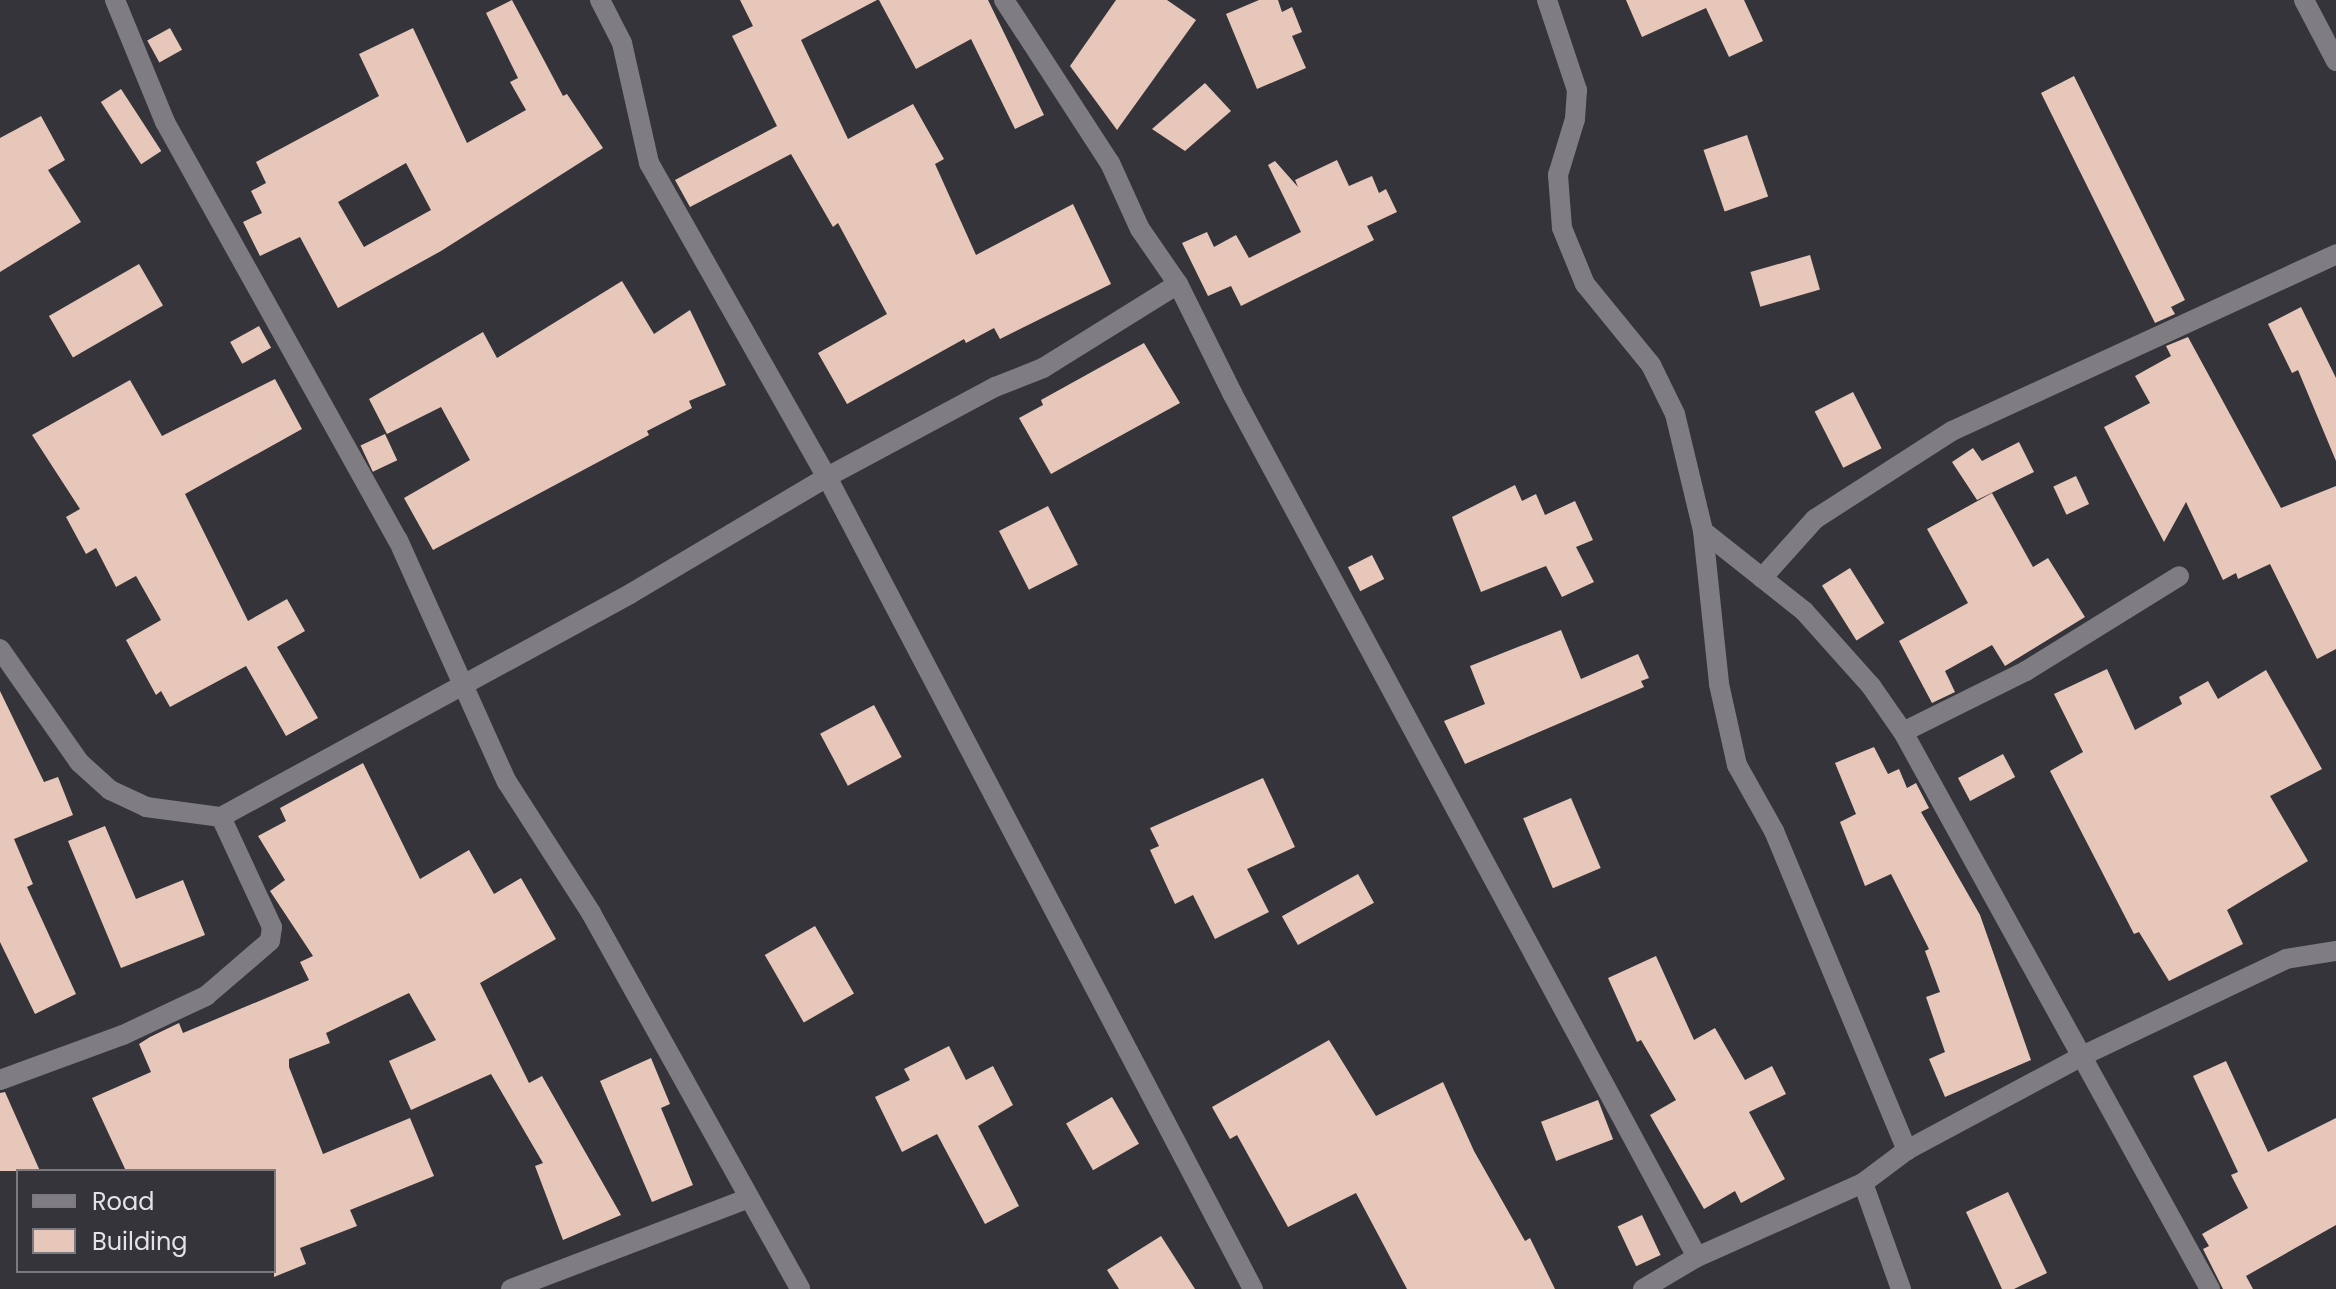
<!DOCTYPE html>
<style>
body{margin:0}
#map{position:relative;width:2336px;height:1289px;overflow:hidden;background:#36343b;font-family:Poppins,sans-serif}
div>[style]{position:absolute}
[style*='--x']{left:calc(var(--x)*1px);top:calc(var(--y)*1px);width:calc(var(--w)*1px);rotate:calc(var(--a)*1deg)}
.building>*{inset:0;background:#e7c7b9;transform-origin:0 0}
.minor>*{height:20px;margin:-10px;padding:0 10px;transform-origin:10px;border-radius:10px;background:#7f7d81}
span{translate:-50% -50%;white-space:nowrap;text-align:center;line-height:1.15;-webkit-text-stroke:8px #36343b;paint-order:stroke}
.legend{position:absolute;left:16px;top:1169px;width:260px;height:104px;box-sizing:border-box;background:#36343b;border:2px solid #7c7a80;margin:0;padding:10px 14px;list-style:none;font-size:24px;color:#e4e2e7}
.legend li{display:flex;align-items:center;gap:16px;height:40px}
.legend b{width:40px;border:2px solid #7c7a80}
</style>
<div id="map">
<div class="building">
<div style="clip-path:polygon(evenodd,512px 0,563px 96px,567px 94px,603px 148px,441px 251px,338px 308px,300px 237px,260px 256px,243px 222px,262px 213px,251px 191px,266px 183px,256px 162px,379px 96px,359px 54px,413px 28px,467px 143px,526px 110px,510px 82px,518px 78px,486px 13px,512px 0,406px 163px,431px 210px,364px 247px,338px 202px,406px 163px)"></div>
<div style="clip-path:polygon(740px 0,877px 0,801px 40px,848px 139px,913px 104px,944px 159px,935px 164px,976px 255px,1073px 204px,1111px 284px,1000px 339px,994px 328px,966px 343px,964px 339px,847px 404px,818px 353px,887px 314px,838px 223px,833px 227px,791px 154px,690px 207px,675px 180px,777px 126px,732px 36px,753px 26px)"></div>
<div style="clip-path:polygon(879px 0,988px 0,1044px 115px,1015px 129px,971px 39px,916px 69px)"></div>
<div style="clip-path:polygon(1116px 0,1167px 0,1196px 20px,1117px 130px,1070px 66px)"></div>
<div style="clip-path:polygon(1259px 0,1278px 0,1282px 12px,1292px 7px,1302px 32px,1292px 36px,1306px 68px,1257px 89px,1226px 14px)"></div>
<div style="clip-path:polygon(1626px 0,1744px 0,1763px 41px,1729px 57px,1706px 8px,1642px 37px)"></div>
<div style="left:170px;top:28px;width:25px;height:26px;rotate:61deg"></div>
<div style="clip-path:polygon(2074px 76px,2185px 300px,2171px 307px,2175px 314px,2155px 323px,2041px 93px)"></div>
<div style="clip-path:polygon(1205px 83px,1231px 111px,1185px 151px,1152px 129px)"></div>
<div style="left:121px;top:89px;width:74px;height:24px;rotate:57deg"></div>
<div style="clip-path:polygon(41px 116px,65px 160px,48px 170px,81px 222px,0 272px,0 138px)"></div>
<div style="left:1747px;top:135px;width:65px;height:46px;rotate:71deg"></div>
<div style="clip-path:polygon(1337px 160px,1349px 186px,1372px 176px,1379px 193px,1386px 189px,1397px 212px,1367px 226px,1374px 240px,1241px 306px,1231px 286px,1208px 296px,1182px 243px,1207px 232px,1214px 247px,1236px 235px,1249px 258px,1301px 232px,1268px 165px,1275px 161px,1298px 187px,1295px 180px)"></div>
<div style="left:1810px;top:255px;width:36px;height:62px;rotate:74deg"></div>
<div style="left:139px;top:264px;width:48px;height:104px;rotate:60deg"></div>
<div style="clip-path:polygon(622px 281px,654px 334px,690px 310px,726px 385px,689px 401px,692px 408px,647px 431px,649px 435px,433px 550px,404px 498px,470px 460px,441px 407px,387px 434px,369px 399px,483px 332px,497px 358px)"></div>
<div style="clip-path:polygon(2301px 307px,2336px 378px,2336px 461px,2298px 370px,2292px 373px,2268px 324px)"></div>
<div style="left:259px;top:326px;width:25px;height:33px;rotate:61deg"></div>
<div style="clip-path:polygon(2188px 337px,2281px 508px,2336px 486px,2336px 649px,2317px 659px,2270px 564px,2238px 579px,2236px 573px,2223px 580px,2186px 502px,2164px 542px,2104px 427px,2150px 403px,2135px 376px,2171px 356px,2166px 346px)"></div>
<div style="clip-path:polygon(1144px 343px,1180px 403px,1051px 474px,1019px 418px,1043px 405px,1041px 400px)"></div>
<div style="clip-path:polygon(275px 379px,302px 429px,185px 494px,248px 621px,287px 599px,305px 631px,277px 647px,318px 718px,286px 736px,246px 666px,170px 707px,161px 691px,156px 695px,126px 640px,161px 620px,136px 576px,116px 587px,96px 548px,86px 554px,66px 517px,80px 509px,32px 435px,130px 380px,162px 436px)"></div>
<div style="left:1853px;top:392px;width:63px;height:43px;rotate:63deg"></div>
<div style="left:385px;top:434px;width:29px;height:27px;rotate:65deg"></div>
<div style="clip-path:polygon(2019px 442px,2034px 472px,1977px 500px,1952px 462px,1973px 448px,1982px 461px)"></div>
<div style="left:2076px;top:476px;width:31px;height:25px;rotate:65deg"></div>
<div style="clip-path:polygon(1515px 485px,1522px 501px,1536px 494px,1545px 515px,1575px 501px,1593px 540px,1576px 547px,1594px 582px,1562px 597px,1546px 566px,1481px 592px,1452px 517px)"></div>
<div style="clip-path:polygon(1992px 493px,2033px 567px,2048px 558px,2085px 617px,2005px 666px,1992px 645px,1945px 671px,1955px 692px,1932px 703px,1899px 641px,1968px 603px,1927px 529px)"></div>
<div style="left:1048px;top:506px;width:66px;height:55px;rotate:63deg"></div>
<div style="left:1372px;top:555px;width:27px;height:27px;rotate:63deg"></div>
<div style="left:1850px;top:568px;width:65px;height:33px;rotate:58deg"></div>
<div style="clip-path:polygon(1561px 630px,1581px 679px,1638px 654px,1649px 678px,1641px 681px,1644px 687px,1465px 764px,1444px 721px,1485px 704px,1470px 666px)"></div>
<div style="clip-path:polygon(2107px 669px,2135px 730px,2182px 704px,2179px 697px,2208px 681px,2218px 699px,2266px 670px,2322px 769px,2270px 796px,2308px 861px,2227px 910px,2243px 944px,2169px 981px,2139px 932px,2134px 934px,2050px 771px,2083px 752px,2054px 694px)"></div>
<div style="clip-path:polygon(0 691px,44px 782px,58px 777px,73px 815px,14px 839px,33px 884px,27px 887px,76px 994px,35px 1014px,0 942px)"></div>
<div style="left:874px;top:705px;width:59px;height:61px;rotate:62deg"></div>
<div style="clip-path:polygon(1874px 747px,1888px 774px,1899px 769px,1907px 788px,1916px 783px,1929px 808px,1921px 812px,1980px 915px,2031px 1060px,1945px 1097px,1929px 1059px,1945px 1052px,1926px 997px,1940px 992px,1925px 951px,1929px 949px,1891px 874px,1865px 886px,1840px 822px,1856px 814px,1835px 763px)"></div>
<div style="left:2003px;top:754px;width:26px;height:51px;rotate:62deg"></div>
<div style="clip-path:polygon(363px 763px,420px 879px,469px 850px,494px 894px,521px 878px,556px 939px,480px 983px,529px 1083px,542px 1076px,621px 1215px,563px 1240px,535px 1166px,543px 1163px,491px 1074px,411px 1110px,389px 1061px,436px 1040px,409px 993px,326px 1033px,330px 1043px,289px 1059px,289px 1067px,323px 1154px,410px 1118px,434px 1176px,350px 1210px,357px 1226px,300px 1248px,306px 1264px,274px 1277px,274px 1171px,126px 1171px,92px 1098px,151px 1072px,139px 1044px,150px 1037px,179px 1023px,183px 1033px,309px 980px,300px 962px,313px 956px,270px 891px,285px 880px,258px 836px,286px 821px,280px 808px)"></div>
<div style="clip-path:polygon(1263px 778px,1295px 847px,1247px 869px,1269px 912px,1215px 939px,1193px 895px,1175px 904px,1150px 850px,1159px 846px,1150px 828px)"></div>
<div style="left:1571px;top:798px;width:76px;height:52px;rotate:67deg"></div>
<div style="clip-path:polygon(105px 826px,136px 899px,183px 880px,205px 935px,121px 968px,68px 841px)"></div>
<div style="left:1358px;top:874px;width:33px;height:87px;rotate:61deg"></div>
<div style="left:815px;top:926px;width:78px;height:58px;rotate:60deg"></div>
<div style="clip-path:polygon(1656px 956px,1694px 1040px,1715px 1028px,1745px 1080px,1772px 1066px,1786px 1094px,1749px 1112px,1785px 1179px,1741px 1203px,1735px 1191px,1704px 1209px,1650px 1115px,1676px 1100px,1641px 1040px,1637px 1042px,1608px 978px)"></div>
<div style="clip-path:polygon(1329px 1040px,1376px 1116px,1443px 1082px,1474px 1151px,1525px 1241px,1530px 1238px,1555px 1289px,1407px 1289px,1356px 1193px,1288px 1227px,1237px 1135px,1230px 1139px,1212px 1107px)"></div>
<div style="clip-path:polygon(949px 1046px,966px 1080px,993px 1066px,1013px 1105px,978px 1126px,1019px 1206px,985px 1224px,937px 1134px,902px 1152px,875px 1097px,910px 1080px,904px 1069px)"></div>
<div style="clip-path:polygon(651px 1058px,670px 1104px,661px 1108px,693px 1185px,652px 1202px,600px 1081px)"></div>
<div style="clip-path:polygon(2226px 1061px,2268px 1152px,2336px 1118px,2336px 1225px,2246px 1276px,2253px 1289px,2223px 1289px,2203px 1249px,2209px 1246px,2202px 1234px,2248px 1208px,2231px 1175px,2238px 1172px,2193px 1076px)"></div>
<div style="clip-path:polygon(5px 1092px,40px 1171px,0 1171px,0 1093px)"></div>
<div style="left:1112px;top:1097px;width:54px;height:53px;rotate:60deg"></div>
<div style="left:1598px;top:1100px;width:42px;height:61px;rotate:69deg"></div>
<div style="clip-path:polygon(2008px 1192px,2047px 1273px,2014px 1289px,2002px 1289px,1966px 1212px)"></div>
<div style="left:1642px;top:1215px;width:44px;height:27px;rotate:65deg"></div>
<div style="clip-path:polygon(1161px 1236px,1195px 1289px,1119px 1289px,1107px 1270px)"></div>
</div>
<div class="minor">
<div style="--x:115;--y:0;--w:132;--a:67.7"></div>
<div style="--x:165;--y:122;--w:479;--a:60.9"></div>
<div style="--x:398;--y:540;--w:265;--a:65.8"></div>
<div style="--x:507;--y:782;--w:156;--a:57.3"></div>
<div style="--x:591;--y:913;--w:430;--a:60.9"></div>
<div style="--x:600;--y:0;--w:48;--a:62.9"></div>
<div style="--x:622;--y:43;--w:123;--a:77.3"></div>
<div style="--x:649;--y:163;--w:361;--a:60.5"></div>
<div style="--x:827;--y:477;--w:917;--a:62.32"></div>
<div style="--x:1004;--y:0;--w:194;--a:57"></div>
<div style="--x:1110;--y:163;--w:72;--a:65.6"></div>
<div style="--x:1140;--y:229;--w:67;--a:55.4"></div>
<div style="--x:1178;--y:284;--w:122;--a:63.6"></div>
<div style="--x:1232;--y:393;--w:981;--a:61.71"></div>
<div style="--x:1547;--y:0;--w:95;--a:71.6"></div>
<div style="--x:1577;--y:90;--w:29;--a:94"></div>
<div style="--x:1575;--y:119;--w:59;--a:106.9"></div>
<div style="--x:1558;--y:175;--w:53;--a:85.7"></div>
<div style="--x:1562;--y:228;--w:61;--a:67.7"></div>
<div style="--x:1585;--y:284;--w:104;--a:50.8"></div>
<div style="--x:1651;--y:365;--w:55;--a:63.9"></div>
<div style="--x:1675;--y:414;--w:120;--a:76.5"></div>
<div style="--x:1703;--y:531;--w:154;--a:84"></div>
<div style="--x:1719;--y:684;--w:83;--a:77.5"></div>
<div style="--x:1737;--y:765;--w:76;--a:60.7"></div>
<div style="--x:1774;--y:831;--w:346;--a:67.4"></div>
<div style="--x:2304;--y:0;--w:69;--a:62.3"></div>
<div style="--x:1703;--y:531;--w:129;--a:38.4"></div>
<div style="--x:1804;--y:611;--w:101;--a:48.2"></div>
<div style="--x:1871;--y:686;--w:56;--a:55.2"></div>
<div style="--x:1903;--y:732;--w:636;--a:61.14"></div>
<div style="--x:1762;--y:578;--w:79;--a:-48.1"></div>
<div style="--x:1815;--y:519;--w:163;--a:-32.7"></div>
<div style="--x:1952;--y:431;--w:423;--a:-24.7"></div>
<div style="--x:0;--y:649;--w:138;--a:55"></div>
<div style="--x:79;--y:762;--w:42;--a:42.1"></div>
<div style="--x:110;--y:790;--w:40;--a:25"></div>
<div style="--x:146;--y:807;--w:76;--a:7.6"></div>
<div style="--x:221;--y:817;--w:466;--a:-28.6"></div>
<div style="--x:630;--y:594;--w:229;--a:-30.7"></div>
<div style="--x:827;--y:477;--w:191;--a:-28.2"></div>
<div style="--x:995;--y:387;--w:52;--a:-21.6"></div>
<div style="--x:1043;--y:368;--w:159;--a:-31.9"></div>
<div style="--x:1903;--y:732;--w:137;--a:-26.4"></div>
<div style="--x:2026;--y:671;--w:180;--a:-31.8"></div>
<div style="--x:0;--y:1080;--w:131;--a:-20.1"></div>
<div style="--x:123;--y:1035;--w:92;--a:-25.2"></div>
<div style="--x:206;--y:996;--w:84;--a:-40.7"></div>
<div style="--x:270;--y:941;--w:14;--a:-82"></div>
<div style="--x:272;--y:927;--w:121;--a:-114.9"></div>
<div style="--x:1863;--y:1183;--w:113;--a:70.3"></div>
<div style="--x:511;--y:1289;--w:255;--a:-20.9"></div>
<div style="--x:1643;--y:1289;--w:63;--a:-30.7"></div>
<div style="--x:1697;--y:1257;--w:182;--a:-24"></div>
<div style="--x:1863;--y:1183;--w:55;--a:-36.9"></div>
<div style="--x:1907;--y:1150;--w:199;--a:-28.2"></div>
<div style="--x:2082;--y:1056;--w:226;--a:-25.4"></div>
<div style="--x:2286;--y:959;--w:51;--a:-9.1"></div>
</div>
<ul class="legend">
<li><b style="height:10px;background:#7f7d81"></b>Road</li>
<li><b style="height:22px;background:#e7c7b9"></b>Building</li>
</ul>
</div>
